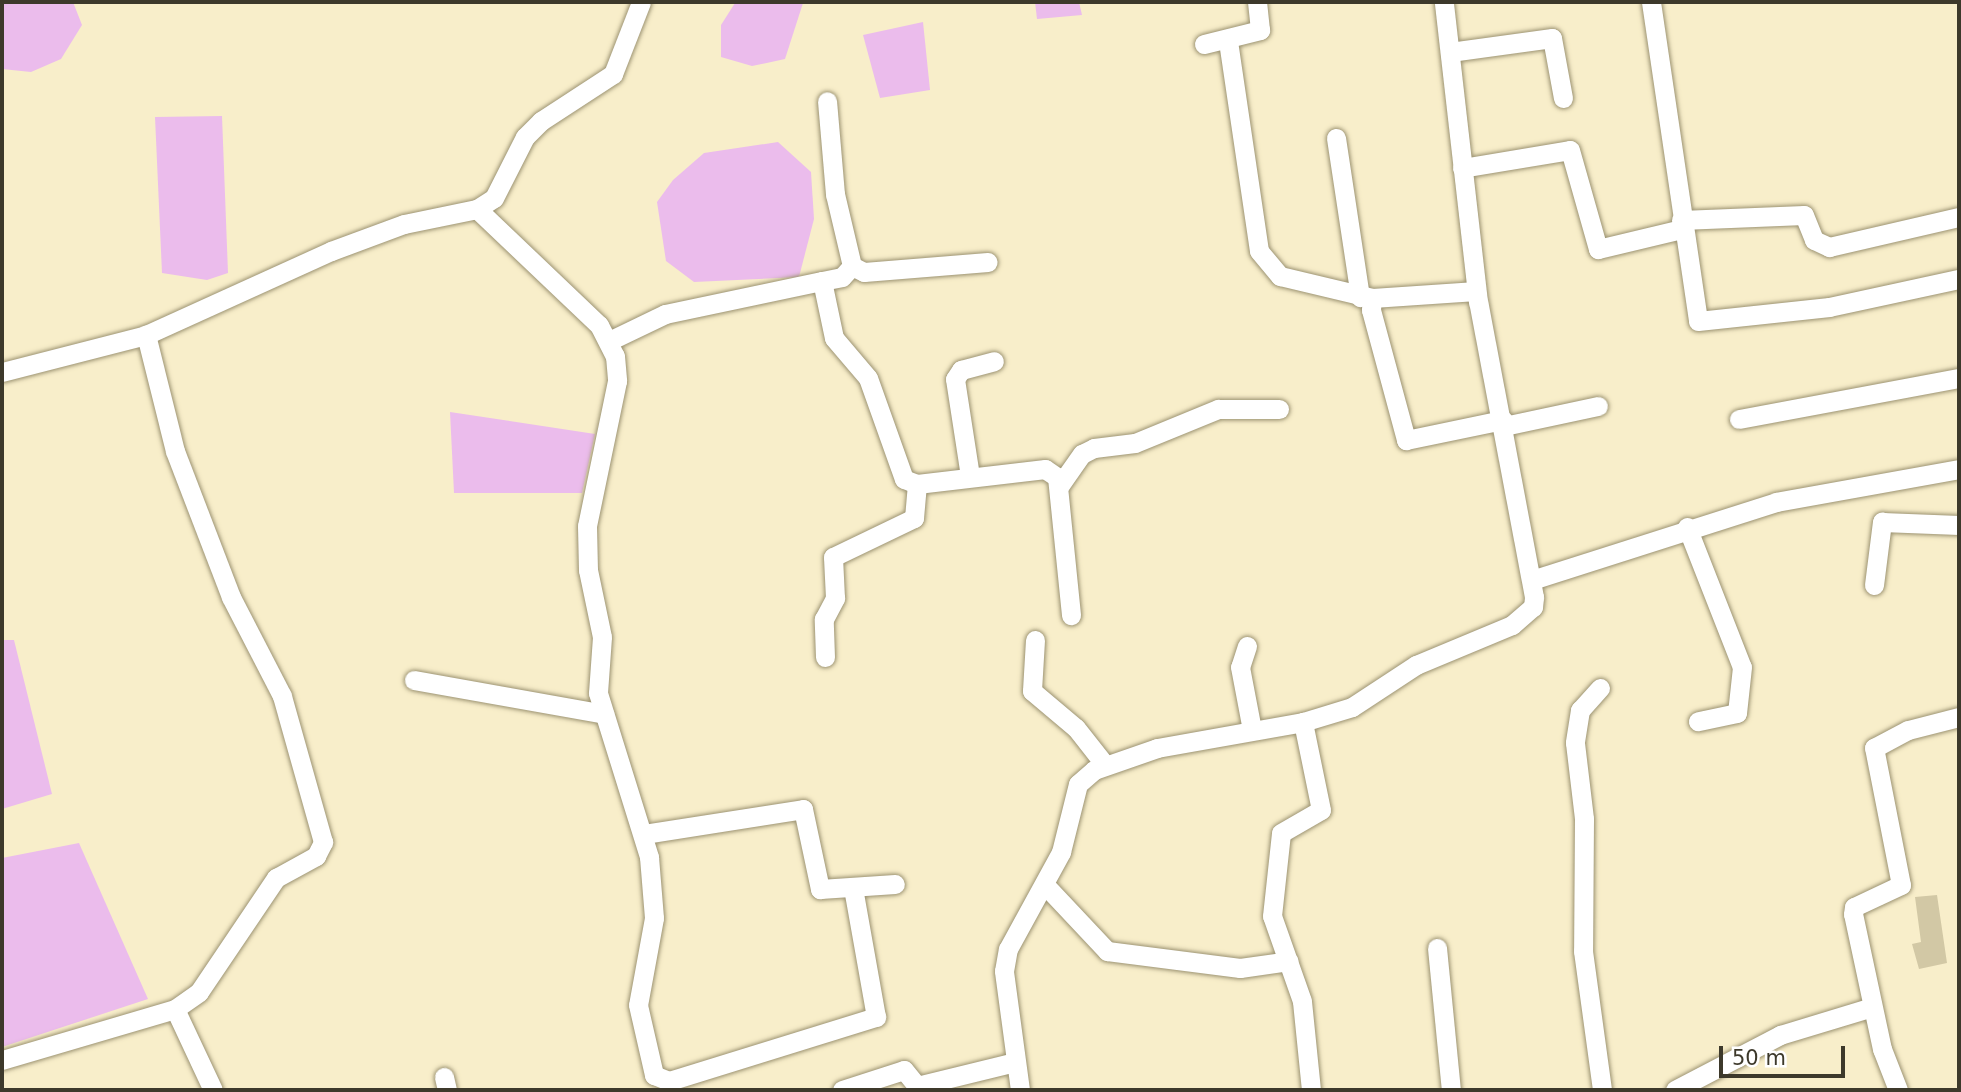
<!DOCTYPE html>
<style>
body{margin:0}
#map{position:relative;width:1961px;height:1092px;overflow:hidden;background:#f8eeca;font-family:"DejaVu Sans",sans-serif}
div>[style]{position:absolute}
[style*='--x']{left:calc(var(--x)*1px);top:calc(var(--y)*1px);width:calc(var(--w)*1px);rotate:calc(var(--a)*1deg)}
.water>*{inset:0;background:#ebbcec}
.building>*{inset:0;background:#d2c8a5}
.roads{filter:drop-shadow(0 0 2px #9c9372) drop-shadow(0 0 2px #9c9372)}
.minor>*{height:19px;margin:-9.5px;padding:0 9.5px;transform-origin:9.5px;border-radius:9.5px;background:#fff}
span{translate:-50% -50%;white-space:nowrap;text-align:center;line-height:1.15;-webkit-text-stroke:5px #fff;paint-order:stroke}
.frame{position:absolute;inset:0;border:4px solid #3d392b;pointer-events:none}
.scale{position:absolute;left:1719px;top:1046px;width:126px;height:32px;box-sizing:border-box;border:4px solid #3d392b;border-top:0;padding-left:9px;font-size:21px;line-height:24px;white-space:nowrap;color:#3d392b;-webkit-text-stroke:5px #fff;paint-order:stroke}
</style>
<div id="map">
<div class="water">
<div style="clip-path:polygon(2px 2px,73px 2px,82px 25px,61px 59px,31px 72px,2px 69px)"></div>
<div style="clip-path:polygon(1035px 2px,1079px 2px,1082px 15px,1037px 19px)"></div>
<div style="clip-path:polygon(735px 3px,803px 3px,785px 59px,752px 66px,721px 57px,721px 25px)"></div>
<div style="clip-path:polygon(923px 22px,930px 90px,880px 98px,863px 35px)"></div>
<div style="clip-path:polygon(222px 116px,228px 273px,207px 280px,162px 273px,155px 117px)"></div>
<div style="clip-path:polygon(778px 142px,811px 172px,814px 219px,799px 277px,694px 282px,666px 261px,657px 202px,673px 180px,704px 153px)"></div>
<div style="clip-path:polygon(450px 412px,595px 434px,582px 493px,454px 493px)"></div>
<div style="clip-path:polygon(2px 640px,14px 640px,52px 794px,2px 809px)"></div>
<div style="clip-path:polygon(79px 843px,148px 999px,2px 1047px,2px 858px)"></div>
</div>
<div class="building">
<div style="clip-path:polygon(1937px 895px,1947px 963px,1919px 969px,1912px 944px,1921px 942px,1915px 897px)"></div>
</div>
<div class="roads">
<div class="minor">
<div style="--x:1651;--y:2;--w:322;--a:81.6"></div>
<div style="--x:1698;--y:321;--w:132;--a:-6.1"></div>
<div style="--x:1829;--y:307;--w:133;--a:-12.2"></div>
<div style="--x:1228;--y:41;--w:212;--a:81.6"></div>
<div style="--x:1259;--y:251;--w:33;--a:50"></div>
<div style="--x:1280;--y:276;--w:95;--a:13.4"></div>
<div style="--x:1204;--y:44;--w:58;--a:-14"></div>
<div style="--x:1260;--y:30;--w:28;--a:-96"></div>
<div style="--x:1450;--y:52;--w:103;--a:-7.8"></div>
<div style="--x:1552;--y:38;--w:61;--a:79.6"></div>
<div style="--x:1336;--y:138;--w:161;--a:81.4"></div>
<div style="--x:1462;--y:168;--w:109;--a:-9.5"></div>
<div style="--x:1570;--y:150;--w:103;--a:74.2"></div>
<div style="--x:1598;--y:249;--w:86;--a:-13.4"></div>
<div style="--x:477;--y:209;--w:168;--a:43.6"></div>
<div style="--x:599;--y:325;--w:35;--a:63"></div>
<div style="--x:615;--y:356;--w:25;--a:85"></div>
<div style="--x:617;--y:381;--w:148;--a:101.7"></div>
<div style="--x:587;--y:526;--w:44;--a:88.7"></div>
<div style="--x:588;--y:570;--w:68;--a:78.2"></div>
<div style="--x:602;--y:637;--w:56;--a:94.1"></div>
<div style="--x:598;--y:693;--w:172;--a:72.7"></div>
<div style="--x:649;--y:857;--w:61;--a:85.3"></div>
<div style="--x:654;--y:918;--w:88;--a:100.4"></div>
<div style="--x:638;--y:1005;--w:72;--a:77.1"></div>
<div style="--x:654;--y:1075;--w:16;--a:22"></div>
<div style="--x:669;--y:1081;--w:217;--a:-17.2"></div>
<div style="--x:876;--y:1017;--w:131;--a:-100.1"></div>
<div style="--x:1681;--y:220;--w:123;--a:-2.3"></div>
<div style="--x:1804;--y:215;--w:27;--a:68"></div>
<div style="--x:1814;--y:240;--w:17;--a:25"></div>
<div style="--x:1829;--y:247;--w:133;--a:-13"></div>
<div style="--x:852;--y:266;--w:13;--a:27"></div>
<div style="--x:864;--y:272;--w:124;--a:-4.6"></div>
<div style="--x:822;--y:281;--w:20;--a:-11"></div>
<div style="--x:842;--y:277;--w:15;--a:-48"></div>
<div style="--x:852;--y:266;--w:74;--a:-103.3"></div>
<div style="--x:835;--y:194;--w:93;--a:-94.9"></div>
<div style="--x:1476;--y:291;--w:104;--a:176.1"></div>
<div style="--x:1372;--y:298;--w:12;--a:95"></div>
<div style="--x:1371;--y:310;--w:135;--a:74.9"></div>
<div style="--x:1406;--y:440;--w:99;--a:-11.7"></div>
<div style="--x:609;--y:341;--w:62;--a:-25.7"></div>
<div style="--x:665;--y:314;--w:160;--a:-11.9"></div>
<div style="--x:822;--y:281;--w:58;--a:78.1"></div>
<div style="--x:834;--y:338;--w:52;--a:49.6"></div>
<div style="--x:868;--y:378;--w:107;--a:70.4"></div>
<div style="--x:904;--y:479;--w:14;--a:21"></div>
<div style="--x:917;--y:484;--w:129;--a:-6.7"></div>
<div style="--x:1045;--y:469;--w:14;--a:34"></div>
<div style="--x:1057;--y:477;--w:139;--a:84.2"></div>
<div style="--x:2;--y:372;--w:149;--a:-14.4"></div>
<div style="--x:146;--y:335;--w:203;--a:-24.4"></div>
<div style="--x:331;--y:251;--w:78;--a:-20.3"></div>
<div style="--x:404;--y:224;--w:75;--a:-11.6"></div>
<div style="--x:477;--y:209;--w:20;--a:-33"></div>
<div style="--x:494;--y:198;--w:68;--a:-63.1"></div>
<div style="--x:525;--y:137;--w:23;--a:-45"></div>
<div style="--x:541;--y:121;--w:86;--a:-33.1"></div>
<div style="--x:613;--y:74;--w:77;--a:-68.7"></div>
<div style="--x:1739;--y:419;--w:224;--a:-10.6"></div>
<div style="--x:1504;--y:426;--w:96;--a:-12"></div>
<div style="--x:970;--y:476;--w:98;--a:-98.8"></div>
<div style="--x:955;--y:379;--w:11;--a:-56"></div>
<div style="--x:961;--y:370;--w:34;--a:-15"></div>
<div style="--x:1060;--y:485;--w:38;--a:-55"></div>
<div style="--x:1082;--y:454;--w:13;--a:-27"></div>
<div style="--x:1094;--y:448;--w:41;--a:-7"></div>
<div style="--x:1135;--y:443;--w:90;--a:-22.3"></div>
<div style="--x:1218;--y:409;--w:61;--a:0"></div>
<div style="--x:1687;--y:527;--w:150;--a:68.6"></div>
<div style="--x:1742;--y:667;--w:46;--a:96.2"></div>
<div style="--x:1737;--y:713;--w:40;--a:168"></div>
<div style="--x:1535;--y:579;--w:253;--a:-17.7"></div>
<div style="--x:1776;--y:502;--w:186;--a:-10.2"></div>
<div style="--x:1874;--y:585;--w:64;--a:-82.8"></div>
<div style="--x:1882;--y:522;--w:77;--a:2.2"></div>
<div style="--x:1035;--y:640;--w:51;--a:93.4"></div>
<div style="--x:1032;--y:691;--w:57;--a:40.1"></div>
<div style="--x:1076;--y:728;--w:47;--a:51.9"></div>
<div style="--x:1247;--y:646;--w:22;--a:108"></div>
<div style="--x:1240;--y:667;--w:64;--a:79.2"></div>
<div style="--x:825;--y:657;--w:38;--a:-92"></div>
<div style="--x:824;--y:619;--w:24;--a:-62"></div>
<div style="--x:835;--y:598;--w:41;--a:-92.8"></div>
<div style="--x:833;--y:557;--w:90;--a:-25.7"></div>
<div style="--x:914;--y:518;--w:34;--a:-85"></div>
<div style="--x:414;--y:680;--w:193;--a:10.1"></div>
<div style="--x:1600;--y:688;--w:30;--a:132"></div>
<div style="--x:1580;--y:710;--w:33;--a:99"></div>
<div style="--x:1575;--y:743;--w:77;--a:83.2"></div>
<div style="--x:1584;--y:819;--w:132;--a:90.4"></div>
<div style="--x:1583;--y:951;--w:140;--a:82.2"></div>
<div style="--x:644;--y:834;--w:161;--a:-8.9"></div>
<div style="--x:803;--y:809;--w:82;--a:78"></div>
<div style="--x:820;--y:889;--w:75;--a:-3.8"></div>
<div style="--x:1045;--y:885;--w:91;--a:46.8"></div>
<div style="--x:1107;--y:951;--w:134;--a:7.3"></div>
<div style="--x:1240;--y:968;--w:49;--a:-8.1"></div>
<div style="--x:1437;--y:948;--w:143;--a:84.4"></div>
<div style="--x:175;--y:1009;--w:89;--a:64.9"></div>
<div style="--x:2;--y:1060;--w:180;--a:-16.4"></div>
<div style="--x:175;--y:1009;--w:29;--a:-35"></div>
<div style="--x:199;--y:992;--w:138;--a:-56"></div>
<div style="--x:276;--y:878;--w:46;--a:-28.8"></div>
<div style="--x:316;--y:856;--w:16;--a:-63"></div>
<div style="--x:323;--y:842;--w:152;--a:-105.7"></div>
<div style="--x:282;--y:696;--w:111;--a:-117.3"></div>
<div style="--x:231;--y:597;--w:156;--a:-111"></div>
<div style="--x:175;--y:451;--w:120;--a:-104"></div>
<div style="--x:444;--y:1077;--w:13;--a:77"></div>
<div style="--x:842;--y:1090;--w:65;--a:-17.9"></div>
<div style="--x:904;--y:1070;--w:21;--a:51"></div>
<div style="--x:917;--y:1086;--w:101;--a:-13.8"></div>
<div style="--x:1020;--y:1090;--w:120;--a:-97.7"></div>
<div style="--x:1004;--y:971;--w:22;--a:-80"></div>
<div style="--x:1008;--y:949;--w:111;--a:-61.3"></div>
<div style="--x:1061;--y:852;--w:70;--a:-76"></div>
<div style="--x:1078;--y:784;--w:21;--a:-41"></div>
<div style="--x:1094;--y:770;--w:67;--a:-19.2"></div>
<div style="--x:1157;--y:748;--w:148;--a:-10.1"></div>
<div style="--x:1311;--y:1090;--w:89;--a:-95.8"></div>
<div style="--x:1302;--y:1001;--w:90;--a:-109.4"></div>
<div style="--x:1272;--y:916;--w:83;--a:-83.8"></div>
<div style="--x:1281;--y:833;--w:46;--a:-29.9"></div>
<div style="--x:1321;--y:810;--w:90;--a:-101.6"></div>
<div style="--x:1303;--y:722;--w:51;--a:-17"></div>
<div style="--x:1352;--y:707;--w:77;--a:-33.3"></div>
<div style="--x:1416;--y:665;--w:104;--a:-22.6"></div>
<div style="--x:1512;--y:625;--w:28;--a:-41"></div>
<div style="--x:1533;--y:607;--w:10;--a:-84"></div>
<div style="--x:1534;--y:597;--w:300;--a:-100.7"></div>
<div style="--x:1478;--y:302;--w:302;--a:-96.5"></div>
<div style="--x:1675;--y:1090;--w:119;--a:-27.6"></div>
<div style="--x:1780;--y:1035;--w:96;--a:-16.9"></div>
<div style="--x:1898;--y:1090;--w:44;--a:-111.3"></div>
<div style="--x:1882;--y:1049;--w:138;--a:-102.1"></div>
<div style="--x:1853;--y:914;--w:7;--a:-82"></div>
<div style="--x:1854;--y:907;--w:52;--a:-25.1"></div>
<div style="--x:1901;--y:885;--w:140;--a:-101.1"></div>
<div style="--x:1874;--y:748;--w:38;--a:-28"></div>
<div style="--x:1908;--y:730;--w:53;--a:-14.3"></div>
</div>
</div>
<div class="frame"></div>
<div class="scale">50 m</div>
</div>
